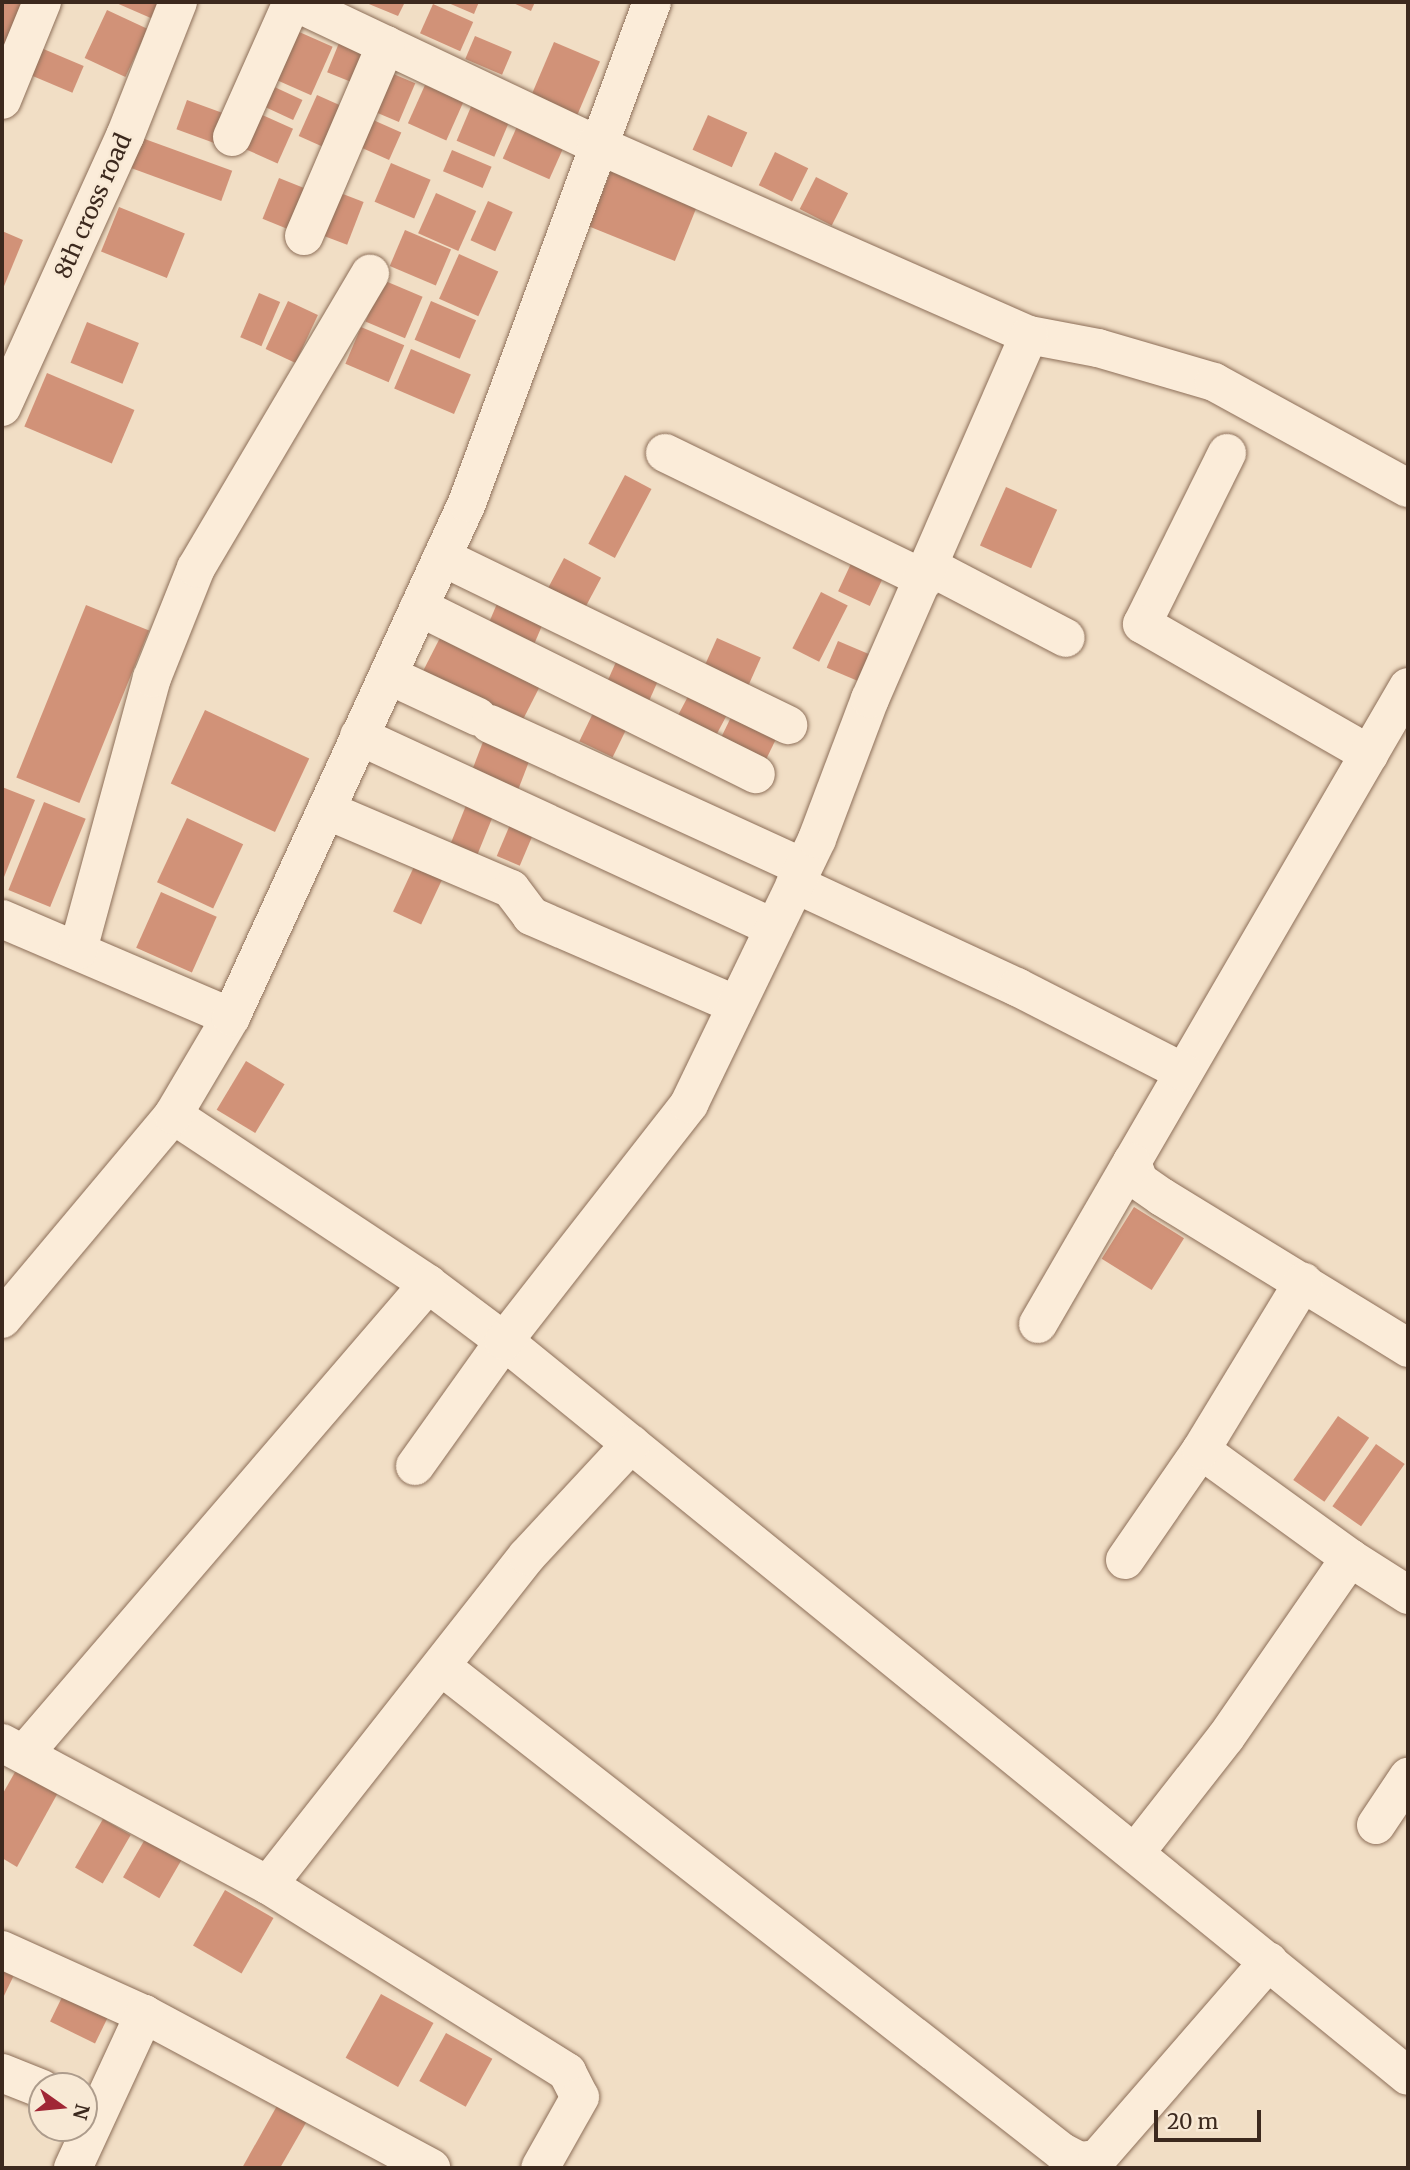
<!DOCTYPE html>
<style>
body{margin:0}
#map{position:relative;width:1410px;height:2170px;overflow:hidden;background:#f1dec5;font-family:Merriweather,serif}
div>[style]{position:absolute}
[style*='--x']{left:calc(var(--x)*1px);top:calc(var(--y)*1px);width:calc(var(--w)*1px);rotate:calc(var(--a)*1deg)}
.building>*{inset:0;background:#d19278;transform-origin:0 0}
.roads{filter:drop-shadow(0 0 2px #8d6f59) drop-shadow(0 0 2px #8d6f59)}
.street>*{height:38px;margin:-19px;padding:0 19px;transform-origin:19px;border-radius:19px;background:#fbecd9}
.secondary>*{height:38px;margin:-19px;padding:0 19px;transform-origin:19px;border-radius:19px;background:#fbecd9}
span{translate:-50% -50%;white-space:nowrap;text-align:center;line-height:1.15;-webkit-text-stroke:5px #f8e9d5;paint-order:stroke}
.street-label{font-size:23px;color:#3c291e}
.frame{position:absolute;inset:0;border:4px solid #3c291e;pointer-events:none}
.north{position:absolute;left:28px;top:2072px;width:70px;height:70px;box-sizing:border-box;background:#f8e9d5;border:2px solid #ad9c8c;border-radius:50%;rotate:105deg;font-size:19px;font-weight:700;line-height:28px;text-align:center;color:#3c291e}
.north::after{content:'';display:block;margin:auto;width:24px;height:32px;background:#a02635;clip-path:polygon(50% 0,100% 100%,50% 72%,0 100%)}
.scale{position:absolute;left:1154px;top:2110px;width:107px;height:32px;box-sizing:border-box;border:4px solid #3c291e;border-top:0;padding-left:9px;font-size:21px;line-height:24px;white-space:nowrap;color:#3c291e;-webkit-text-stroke:5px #f8e9d5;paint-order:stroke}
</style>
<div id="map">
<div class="building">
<div style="clip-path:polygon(2px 2px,30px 2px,11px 53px,2px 49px)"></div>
<div style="clip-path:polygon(114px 2px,161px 2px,153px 19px)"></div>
<div style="clip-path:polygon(364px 2px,405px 2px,398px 16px)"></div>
<div style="clip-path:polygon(446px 2px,479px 2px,474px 14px)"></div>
<div style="clip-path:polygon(511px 2px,535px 2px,531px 11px)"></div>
<div style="left:433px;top:4px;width:44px;height:32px;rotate:24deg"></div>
<div style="left:107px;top:10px;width:45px;height:53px;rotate:25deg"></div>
<div style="left:297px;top:31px;width:39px;height:53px;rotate:24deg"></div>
<div style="left:475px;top:36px;width:40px;height:25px;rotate:23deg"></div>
<div style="left:341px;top:38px;width:32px;height:37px;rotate:22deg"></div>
<div style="left:554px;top:42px;width:50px;height:62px;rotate:23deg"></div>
<div style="left:34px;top:45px;width:54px;height:29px;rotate:23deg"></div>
<div style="left:384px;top:70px;width:34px;height:42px;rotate:23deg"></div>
<div style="left:268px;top:84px;width:38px;height:22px;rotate:25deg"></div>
<div style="left:425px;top:85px;width:42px;height:42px;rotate:24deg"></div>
<div style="left:317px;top:95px;width:35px;height:45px;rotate:24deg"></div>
<div style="left:187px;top:100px;width:49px;height:31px;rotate:20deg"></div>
<div style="left:473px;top:102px;width:41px;height:42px;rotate:23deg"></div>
<div style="left:251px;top:110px;width:46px;height:38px;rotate:24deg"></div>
<div style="left:362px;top:115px;width:43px;height:30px;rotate:24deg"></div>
<div style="left:708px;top:115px;width:43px;height:38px;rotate:24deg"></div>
<div style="left:519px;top:122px;width:51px;height:40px;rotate:24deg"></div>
<div style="left:142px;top:138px;width:96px;height:32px;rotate:20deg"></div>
<div style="left:452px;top:150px;width:43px;height:23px;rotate:23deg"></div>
<div style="left:775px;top:152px;width:37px;height:37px;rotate:26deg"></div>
<div style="left:391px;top:163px;width:43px;height:42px;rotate:23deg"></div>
<div style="left:613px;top:166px;width:93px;height:65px;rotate:22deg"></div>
<div style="left:816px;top:177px;width:36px;height:36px;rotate:27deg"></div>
<div style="left:279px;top:178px;width:31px;height:44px;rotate:22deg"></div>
<div style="left:330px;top:189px;width:36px;height:46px;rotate:21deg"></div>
<div style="left:436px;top:193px;width:44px;height:44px;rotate:24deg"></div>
<div style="left:488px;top:201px;width:27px;height:43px;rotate:24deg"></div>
<div style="left:119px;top:207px;width:71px;height:48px;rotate:22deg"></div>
<div style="left:405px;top:230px;width:50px;height:39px;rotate:23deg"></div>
<div style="clip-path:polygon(2px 231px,23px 240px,2px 291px)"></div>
<div style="left:459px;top:254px;width:43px;height:49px;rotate:24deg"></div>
<div style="left:383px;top:280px;width:43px;height:45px;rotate:23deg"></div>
<div style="left:259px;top:293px;width:23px;height:48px;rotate:23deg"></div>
<div style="left:288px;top:301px;width:33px;height:53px;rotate:25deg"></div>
<div style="left:431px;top:301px;width:49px;height:42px;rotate:23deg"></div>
<div style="left:87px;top:322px;width:56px;height:44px;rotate:22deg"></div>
<div style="left:361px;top:327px;width:47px;height:40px;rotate:23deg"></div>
<div style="left:411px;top:349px;width:65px;height:43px;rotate:23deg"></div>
<div style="left:47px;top:373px;width:95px;height:58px;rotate:23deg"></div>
<div style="left:625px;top:475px;width:30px;height:78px;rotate:28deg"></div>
<div style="left:1006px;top:487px;width:56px;height:64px;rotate:24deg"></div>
<div style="left:855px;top:555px;width:35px;height:40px;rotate:25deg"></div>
<div style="left:564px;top:558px;width:42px;height:48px;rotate:28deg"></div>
<div style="left:502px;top:592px;width:50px;height:34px;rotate:23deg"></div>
<div style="left:821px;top:592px;width:30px;height:63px;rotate:27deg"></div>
<div style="left:86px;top:605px;width:68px;height:186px;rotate:22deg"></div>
<div style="left:445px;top:628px;width:111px;height:59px;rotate:27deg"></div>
<div style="left:717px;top:638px;width:48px;height:40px;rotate:24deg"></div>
<div style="left:838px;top:641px;width:34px;height:29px;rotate:23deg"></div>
<div style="left:620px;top:653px;width:46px;height:37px;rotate:24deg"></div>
<div style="left:693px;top:687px;width:43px;height:43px;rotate:28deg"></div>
<div style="left:596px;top:707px;width:37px;height:38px;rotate:26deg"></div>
<div style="left:735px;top:709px;width:50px;height:42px;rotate:26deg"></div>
<div style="left:205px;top:710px;width:115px;height:81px;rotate:25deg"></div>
<div style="left:486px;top:734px;width:50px;height:46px;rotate:21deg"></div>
<div style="clip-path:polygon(2px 787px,35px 800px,2px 882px)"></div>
<div style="left:44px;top:802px;width:45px;height:95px;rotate:22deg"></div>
<div style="left:467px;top:803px;width:29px;height:52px;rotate:22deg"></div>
<div style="left:187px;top:818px;width:62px;height:71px;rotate:25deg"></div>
<div style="left:512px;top:820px;width:25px;height:39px;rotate:23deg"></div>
<div style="left:418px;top:858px;width:31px;height:59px;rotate:25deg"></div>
<div style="left:161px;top:892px;width:61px;height:61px;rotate:24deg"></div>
<div style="left:246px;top:1061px;width:45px;height:57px;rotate:31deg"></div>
<div style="left:1134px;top:1207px;width:59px;height:61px;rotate:32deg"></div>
<div style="left:1338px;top:1416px;width:38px;height:78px;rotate:35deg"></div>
<div style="left:1376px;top:1444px;width:35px;height:76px;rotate:35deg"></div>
<div style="clip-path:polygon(19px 1765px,60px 1789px,17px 1867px,2px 1858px,2px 1795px)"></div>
<div style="left:103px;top:1819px;width:32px;height:56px;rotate:30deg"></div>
<div style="left:148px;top:1834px;width:42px;height:50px;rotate:30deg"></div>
<div style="left:225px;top:1890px;width:56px;height:64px;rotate:30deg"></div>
<div style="clip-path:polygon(2px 1969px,14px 1975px,2px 2000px)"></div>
<div style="left:65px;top:1991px;width:50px;height:34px;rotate:26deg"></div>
<div style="left:381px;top:1994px;width:60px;height:73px;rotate:29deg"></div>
<div style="left:446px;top:2033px;width:53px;height:55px;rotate:29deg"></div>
<div style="clip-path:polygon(278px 2104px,307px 2121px,280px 2168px,242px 2168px)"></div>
</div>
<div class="roads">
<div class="street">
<div style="--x:295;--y:2;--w:333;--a:25.3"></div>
<div style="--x:596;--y:144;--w:473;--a:23.8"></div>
<div style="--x:1029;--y:335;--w:70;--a:10.7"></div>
<div style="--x:1098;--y:348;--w:121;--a:16.3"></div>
<div style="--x:1214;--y:382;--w:221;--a:28.7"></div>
<div style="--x:2;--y:100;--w:106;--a:-67.8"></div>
<div style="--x:232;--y:137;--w:148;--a:-66"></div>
<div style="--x:304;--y:236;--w:208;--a:-66.8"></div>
<div style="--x:2;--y:407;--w:298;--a:-65.6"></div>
<div style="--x:125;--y:136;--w:144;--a:-68.4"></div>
<div style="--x:665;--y:453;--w:289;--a:25.9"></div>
<div style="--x:1227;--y:453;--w:191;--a:116.4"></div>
<div style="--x:1142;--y:624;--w:262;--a:29.8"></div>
<div style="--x:442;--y:557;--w:385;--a:25.9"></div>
<div style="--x:930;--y:567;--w:153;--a:27.6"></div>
<div style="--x:419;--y:607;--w:376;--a:26.4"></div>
<div style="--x:388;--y:675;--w:99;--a:25"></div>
<div style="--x:1408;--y:687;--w:549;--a:120.16"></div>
<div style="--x:1132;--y:1162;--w:20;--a:70"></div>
<div style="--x:1139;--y:1181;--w:28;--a:35"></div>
<div style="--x:1162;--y:1197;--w:289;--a:31.5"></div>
<div style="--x:490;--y:724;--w:343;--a:24.6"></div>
<div style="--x:359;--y:736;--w:457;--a:24.8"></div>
<div style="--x:326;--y:810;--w:201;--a:23.1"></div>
<div style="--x:511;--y:889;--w:34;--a:53"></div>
<div style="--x:531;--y:916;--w:224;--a:23.4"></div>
<div style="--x:795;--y:884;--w:245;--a:24.9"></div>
<div style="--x:1017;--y:987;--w:186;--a:27.1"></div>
<div style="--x:2;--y:919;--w:249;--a:23.2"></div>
<div style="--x:78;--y:950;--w:282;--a:-74.8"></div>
<div style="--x:152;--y:678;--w:118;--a:-68.2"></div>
<div style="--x:196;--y:568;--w:342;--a:-59.4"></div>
<div style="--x:173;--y:1115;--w:306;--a:33.5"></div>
<div style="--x:428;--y:1284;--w:95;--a:36.9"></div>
<div style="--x:504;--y:1341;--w:1165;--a:39.11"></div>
<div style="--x:1038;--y:1324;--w:187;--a:-59.9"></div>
<div style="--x:415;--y:1466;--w:153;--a:-54.5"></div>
<div style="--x:504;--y:1341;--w:301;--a:-52"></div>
<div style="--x:689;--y:1104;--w:294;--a:-64.2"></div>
<div style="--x:817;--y:839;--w:150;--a:-69.3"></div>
<div style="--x:870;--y:699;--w:397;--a:-66.4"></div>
<div style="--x:1350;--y:1558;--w:69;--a:32.5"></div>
<div style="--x:1125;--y:1560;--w:134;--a:-55.4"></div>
<div style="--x:442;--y:1667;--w:787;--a:38.03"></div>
<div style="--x:1062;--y:2152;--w:20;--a:27"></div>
<div style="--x:1080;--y:2161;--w:17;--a:-7"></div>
<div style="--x:1097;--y:2159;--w:262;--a:-49"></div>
<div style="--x:2;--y:1743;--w:302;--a:28.1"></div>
<div style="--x:268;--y:1885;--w:353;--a:32"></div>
<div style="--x:567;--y:2072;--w:28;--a:63"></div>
<div style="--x:580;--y:2097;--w:81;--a:119.4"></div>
<div style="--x:24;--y:1754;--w:620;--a:-49.32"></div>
<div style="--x:1376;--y:1825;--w:58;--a:-56.3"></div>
<div style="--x:1135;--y:1853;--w:147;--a:-51.9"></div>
<div style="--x:1226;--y:1737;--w:218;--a:-55.3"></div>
<div style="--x:1350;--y:1558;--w:184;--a:-144.1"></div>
<div style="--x:1201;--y:1450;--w:197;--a:-58.7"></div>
<div style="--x:268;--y:1885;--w:419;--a:-51.8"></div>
<div style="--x:527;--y:1556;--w:153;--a:-47.1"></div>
<div style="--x:2;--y:1950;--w:156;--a:24.3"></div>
<div style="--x:144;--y:2014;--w:326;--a:28.2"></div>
<div style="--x:2;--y:2073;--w:43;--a:21.8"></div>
<div style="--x:73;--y:2168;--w:170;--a:-65.2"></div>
</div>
<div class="secondary">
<div style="--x:2;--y:1319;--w:266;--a:-50"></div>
<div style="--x:173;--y:1115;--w:114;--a:-59.4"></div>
<div style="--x:231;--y:1017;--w:566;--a:-65.34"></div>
<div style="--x:467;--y:503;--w:534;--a:-69.73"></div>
</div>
</div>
<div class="street-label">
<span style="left:93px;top:206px;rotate:-66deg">8th cross road</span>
</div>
<div class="frame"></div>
<div class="north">N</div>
<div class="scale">20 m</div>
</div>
